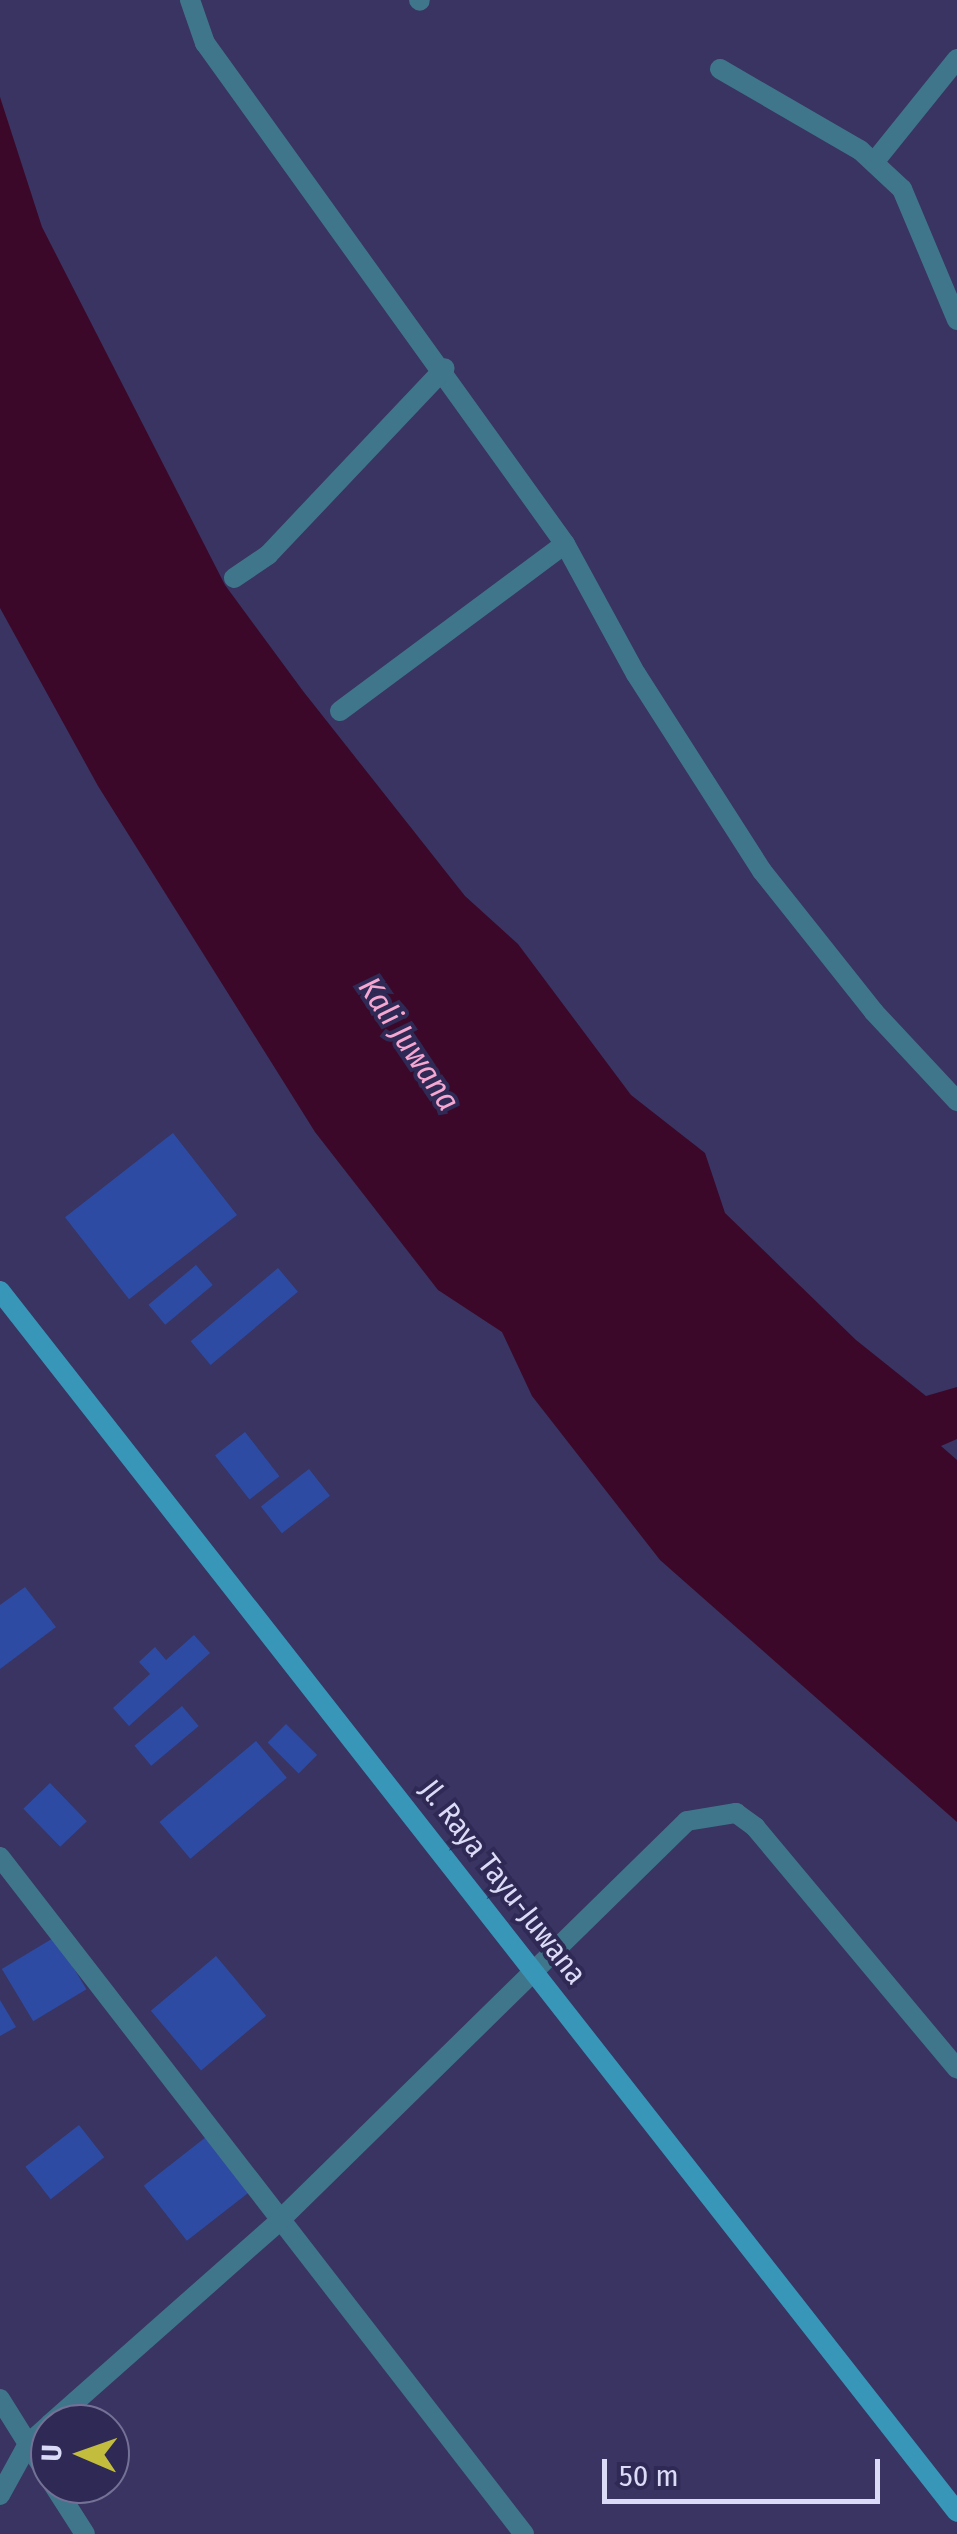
<!DOCTYPE html>
<style>
body{margin:0}
#map{position:relative;width:957px;height:2534px;overflow:hidden;background:#393461;font-family:"Fira Sans Condensed",sans-serif}
div>[style]{position:absolute}
[style*='--x']{left:calc(var(--x)*1px);top:calc(var(--y)*1px);width:calc(var(--w)*1px);rotate:calc(var(--a)*1deg)}
.water>*{inset:0;background:#3c0829}
.building>*{inset:0;background:#2e4ba4;transform-origin:0 0}
.service>*{height:20px;margin:-10px;padding:0 10px;transform-origin:10px;border-radius:10px;background:#40768c}
.minor>*{height:20px;margin:-10px;padding:0 10px;transform-origin:10px;border-radius:10px;background:#40768c}
.tertiary>*{height:20px;margin:-10px;padding:0 10px;transform-origin:10px;border-radius:10px;background:#40768c}
.secondary>*{height:20px;margin:-10px;padding:0 10px;transform-origin:10px;border-radius:10px;background:#3896b9}
span{translate:-50% -50%;white-space:nowrap;text-align:center;line-height:1.15;-webkit-text-stroke:8px #2f2a55;paint-order:stroke}
.street-label{font-size:30px;color:#dcdbf7}
.water-label{font-size:32px;color:#f6a7d1;font-style:italic}
.north{position:absolute;left:30px;top:2404px;width:100px;height:100px;box-sizing:border-box;background:#2f2a55;border:2px solid #747196;border-radius:50%;rotate:272deg;font-size:28px;font-weight:700;line-height:40px;text-align:center;color:#dcdbf7}
.north::after{content:'';display:block;margin:auto;width:35px;height:45px;background:#c3bd3e;clip-path:polygon(50% 0,100% 100%,50% 72%,0 100%)}
.scale{position:absolute;left:602px;top:2459px;width:278px;height:45px;box-sizing:border-box;border:5px solid #dcdbf7;border-top:0;padding-left:12px;font-size:30px;line-height:35px;white-space:nowrap;color:#dcdbf7;-webkit-text-stroke:8px #2f2a55;paint-order:stroke}
</style>
<div id="map">
<div class="water">
<div style="clip-path:polygon(0 97px,42px 227px,225px 585px,303px 691px,465px 896px,518px 944px,631px 1095px,705px 1153px,725px 1213px,856px 1340px,926px 1396px,957px 1387px,957px 1439px,941px 1446px,957px 1460px,957px 1822px,660px 1560px,532px 1396px,502px 1332px,438px 1290px,315px 1132px,98px 786px,0 608px)"></div>
</div>
<div class="building">
<div style="left:173px;top:1133px;width:104px;height:137px;rotate:52deg"></div>
<div style="left:196px;top:1265px;width:26px;height:62px;rotate:50deg"></div>
<div style="left:278px;top:1268px;width:31px;height:114px;rotate:50deg"></div>
<div style="left:245px;top:1432px;width:56px;height:38px;rotate:52deg"></div>
<div style="left:309px;top:1469px;width:34px;height:61px;rotate:52deg"></div>
<div style="clip-path:polygon(25px 1587px,56px 1627px,0 1669px,0 1605px)"></div>
<div style="clip-path:polygon(194px 1635px,210px 1653px,129px 1726px,113px 1708px,150px 1674px,139px 1662px,155px 1647px,166px 1660px)"></div>
<div style="left:182px;top:1706px;width:26px;height:62px;rotate:50deg"></div>
<div style="left:286px;top:1724px;width:44px;height:26px;rotate:45deg"></div>
<div style="left:256px;top:1741px;width:48px;height:126px;rotate:50deg"></div>
<div style="left:50px;top:1783px;width:53px;height:37px;rotate:46deg"></div>
<div style="left:55px;top:1937px;width:61px;height:62px;rotate:59deg"></div>
<div style="left:216px;top:1956px;width:78px;height:85px;rotate:50deg"></div>
<div style="clip-path:polygon(0 2000px,16px 2027px,0 2036px)"></div>
<div style="left:79px;top:2125px;width:41px;height:68px;rotate:52deg"></div>
<div style="left:206px;top:2137px;width:70px;height:79px;rotate:52deg"></div>
</div>
<div class="service">
<div style="--x:720;--y:69;--w:162;--a:30.1"></div>
<div style="--x:860;--y:150;--w:57;--a:42.9"></div>
<div style="--x:902;--y:189;--w:142;--a:67.2"></div>
<div style="--x:875;--y:161;--w:131;--a:-51.2"></div>
</div>
<div class="minor">
<div style="--x:190;--y:0;--w:46;--a:70.8"></div>
<div style="--x:205;--y:43;--w:617;--a:54.3"></div>
<div style="--x:565;--y:544;--w:148;--a:61.4"></div>
<div style="--x:636;--y:674;--w:234;--a:57.4"></div>
<div style="--x:762;--y:871;--w:180;--a:51.5"></div>
<div style="--x:874;--y:1012;--w:122;--a:47"></div>
<div style="--x:419;--y:0;--w:1;--a:45"></div>
<div style="--x:234;--y:578;--w:41;--a:-34.1"></div>
<div style="--x:268;--y:555;--w:257;--a:-46.6"></div>
<div style="--x:340;--y:711;--w:280;--a:-36.6"></div>
<div style="--x:0;--y:1857;--w:856;--a:52.26"></div>
<div style="--x:50;--y:2424;--w:305;--a:-41.5"></div>
<div style="--x:278;--y:2222;--w:573;--a:-44.43"></div>
<div style="--x:687;--y:1821;--w:50;--a:-9.3"></div>
<div style="--x:736;--y:1813;--w:24;--a:36"></div>
<div style="--x:755;--y:1827;--w:315;--a:50.1"></div>
<div style="--x:0;--y:2495;--w:58;--a:-61.2"></div>
<div style="--x:28;--y:2444;--w:30;--a:-42"></div>
</div>
<div class="tertiary">
<div style="--x:0;--y:2399;--w:94;--a:58"></div>
<div style="--x:53;--y:2484;--w:59;--a:57.4"></div>
</div>
<div class="secondary">
<div style="--x:0;--y:1291;--w:1551;--a:51.91"></div>
</div>
<div class="street-label">
<span style="left:503px;top:1882px;rotate:52deg">Jl. Raya Tayu-Juwana</span>
</div>
<div class="water-label">
<span style="left:409px;top:1044px;rotate:56deg">Kali Juwana</span>
</div>
<div class="north">U</div>
<div class="scale">50 m</div>
</div>
